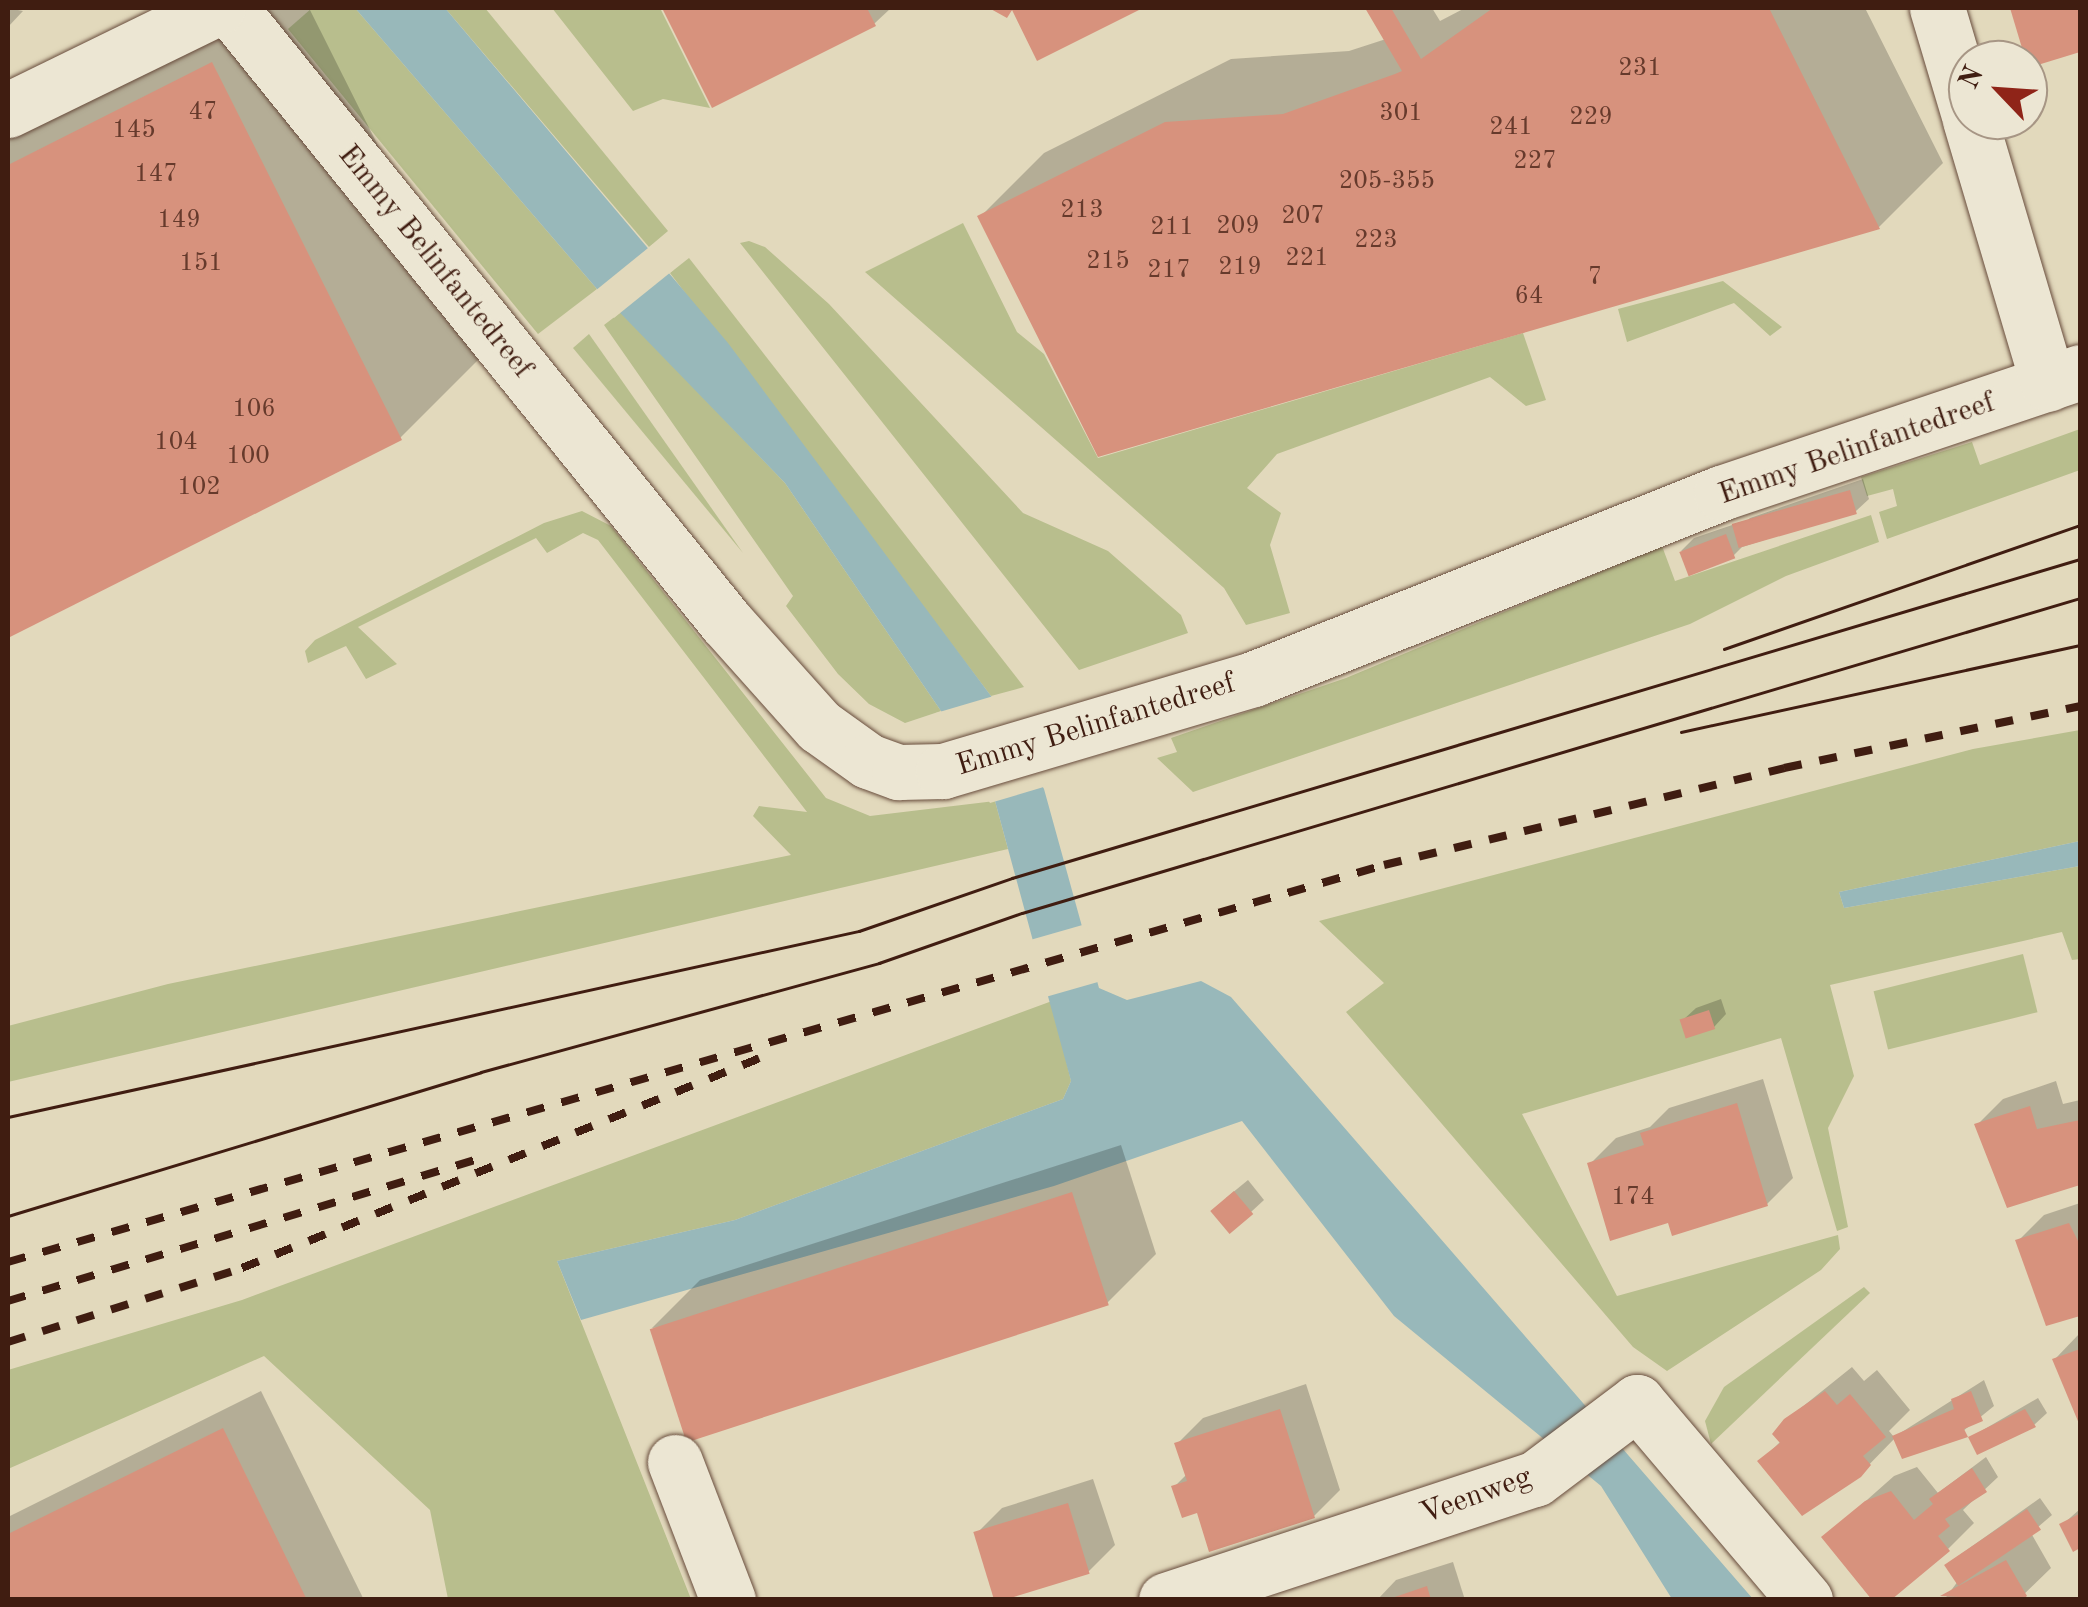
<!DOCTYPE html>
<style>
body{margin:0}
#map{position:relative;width:2088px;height:1607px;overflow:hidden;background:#e2d9bc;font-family:"Old Standard TT",serif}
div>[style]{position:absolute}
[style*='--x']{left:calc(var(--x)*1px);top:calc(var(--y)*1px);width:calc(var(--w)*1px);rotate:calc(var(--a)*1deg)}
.green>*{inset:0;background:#b8be8d;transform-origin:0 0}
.water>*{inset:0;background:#98b8ba}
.pier>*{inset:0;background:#e2d9bc;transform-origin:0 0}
.shadow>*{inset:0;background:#0003}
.building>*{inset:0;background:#d7927d;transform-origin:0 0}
.roads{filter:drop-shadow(0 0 2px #684c3c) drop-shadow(0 0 2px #684c3c)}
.street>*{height:55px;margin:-27.5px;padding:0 27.5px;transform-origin:27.5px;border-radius:27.5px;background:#ece6d3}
.tram>*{height:2.5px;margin:-1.25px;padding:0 1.25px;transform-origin:1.25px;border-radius:1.25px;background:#401d11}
.rail>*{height:8px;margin-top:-4px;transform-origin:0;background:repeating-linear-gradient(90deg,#401d11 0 18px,transparent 0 36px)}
span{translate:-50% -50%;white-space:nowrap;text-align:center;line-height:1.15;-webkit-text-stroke:8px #ece6d3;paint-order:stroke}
.number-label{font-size:25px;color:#663a2c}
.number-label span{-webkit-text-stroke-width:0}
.street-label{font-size:30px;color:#401d11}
.frame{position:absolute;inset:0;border:10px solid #401d11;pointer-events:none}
.north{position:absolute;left:1948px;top:40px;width:100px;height:100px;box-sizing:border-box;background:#ece6d3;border:2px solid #a79685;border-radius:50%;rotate:295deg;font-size:28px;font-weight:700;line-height:40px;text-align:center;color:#401d11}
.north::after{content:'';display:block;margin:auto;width:35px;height:45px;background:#8f2418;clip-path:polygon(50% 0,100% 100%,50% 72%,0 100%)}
</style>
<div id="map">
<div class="green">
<div style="clip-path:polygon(312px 8px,355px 8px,597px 289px,538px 334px,288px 29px)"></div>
<div style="clip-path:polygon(445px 8px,485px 8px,668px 231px,649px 247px)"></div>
<div style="clip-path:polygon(552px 8px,660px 8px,710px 108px,663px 99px,633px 111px)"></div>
<div style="clip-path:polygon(963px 223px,1017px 332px,1044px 354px,1098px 458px,1523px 333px,1546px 400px,1526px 406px,1490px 377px,1277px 454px,1247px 488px,1281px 513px,1270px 545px,1290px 613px,1246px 625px,1224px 588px,865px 272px)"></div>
<div style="clip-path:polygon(749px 241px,765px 247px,829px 304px,1023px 513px,1108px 551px,1181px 615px,1188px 633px,1079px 670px,740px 243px)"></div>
<div style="clip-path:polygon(689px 258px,1024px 687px,991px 696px,670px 273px)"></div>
<div style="clip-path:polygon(1723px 281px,1782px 327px,1770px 336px,1734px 303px,1627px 342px,1618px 309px)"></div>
<div style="clip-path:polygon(621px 312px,785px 483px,941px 711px,905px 723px,869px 704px,838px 674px,786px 606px,793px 596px,604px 325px)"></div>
<div style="clip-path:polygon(589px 334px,743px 553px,573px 348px)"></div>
<div style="clip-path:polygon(2080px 429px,2080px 470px,1887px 539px,1879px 512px,1897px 506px,1893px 489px,1867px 496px,1861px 477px,1972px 442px,1980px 465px)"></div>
<div style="clip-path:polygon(582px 511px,611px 526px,826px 798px,870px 816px,995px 801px,1008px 849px,8px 1082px,8px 1026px,168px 984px,791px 855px,753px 816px,759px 806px,807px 812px,598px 540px,583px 533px,547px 553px,536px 538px,358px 627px,397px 664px,366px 679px,346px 646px,308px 663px,305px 651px,315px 640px,544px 523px)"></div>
<div style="clip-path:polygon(1871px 515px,1879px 542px,1786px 576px,1690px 624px,1193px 792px,1157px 758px,1177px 752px,1171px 738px,1346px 678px,1662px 546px,1675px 581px)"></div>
<div style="clip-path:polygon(2080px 730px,2080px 841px,1839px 892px,1844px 908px,2080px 866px,2080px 959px,2072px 960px,2062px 932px,1830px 985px,1854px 1076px,1828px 1128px,1848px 1227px,1837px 1231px,1781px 1038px,1522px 1114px,1617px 1296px,1838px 1235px,1840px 1249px,1821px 1270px,1667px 1371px,1633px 1347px,1346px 1012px,1384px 983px,1319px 921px,1973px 749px)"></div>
<div style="left:2023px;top:954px;width:60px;height:154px;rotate:76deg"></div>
<div style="clip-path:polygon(1052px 1001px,1071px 1081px,1063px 1099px,735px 1220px,557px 1261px,691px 1599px,448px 1599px,430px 1510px,264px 1356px,8px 1469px,8px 1370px,242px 1300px)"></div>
<div style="clip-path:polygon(1864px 1287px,1870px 1293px,1711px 1444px,1705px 1421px,1724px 1387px)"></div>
</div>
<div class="water">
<div style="clip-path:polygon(355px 8px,445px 8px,728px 343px,991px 696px,1044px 789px,1099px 988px,1127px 1000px,1201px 981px,1231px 997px,1753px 1599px,1672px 1599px,1601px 1486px,1394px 1316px,1242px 1121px,1054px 1186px,581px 1320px,557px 1261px,735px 1220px,1063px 1099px,1071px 1081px,995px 801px,941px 711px,785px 483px,597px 289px)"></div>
<div style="clip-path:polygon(2080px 841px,2080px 866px,1844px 908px,1839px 892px)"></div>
</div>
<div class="pier">
<div style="left:653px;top:244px;width:33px;height:77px;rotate:51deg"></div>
<div style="clip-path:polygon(997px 695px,1047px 786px,990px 803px,936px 713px)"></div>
<div style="left:1086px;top:924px;width:59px;height:59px;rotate:74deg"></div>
</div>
<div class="shadow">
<div style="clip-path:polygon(8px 8px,23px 11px,8px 27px)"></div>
<div style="clip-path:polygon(243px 8px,309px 8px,483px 355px,400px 438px,8px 635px,8px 125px)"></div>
<div style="clip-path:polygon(665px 8px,891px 8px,875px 23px,714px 105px)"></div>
<div style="clip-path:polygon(994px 8px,1137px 8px,1038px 57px,1014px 8px,1007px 15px)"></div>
<div style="clip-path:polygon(1368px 8px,1432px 8px,1440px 21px,1465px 8px,1865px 8px,1943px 163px,1879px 227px,981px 216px,1044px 153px,1231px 59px,1349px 51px,1386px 39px)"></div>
<div style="clip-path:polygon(2013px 8px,2080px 8px,2080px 50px,2030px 65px)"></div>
<div style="clip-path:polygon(1863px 479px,1869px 499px,1856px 511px,1742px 547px,1733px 556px,1681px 551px,1694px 538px,1738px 523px,1740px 528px,1750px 518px)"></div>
<div style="clip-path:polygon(1721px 999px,1726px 1014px,1714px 1027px,1683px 1020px,1696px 1008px)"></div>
<div style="clip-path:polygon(1763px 1079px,1793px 1178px,1767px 1204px,1590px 1164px,1616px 1138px,1650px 1127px,1669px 1108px)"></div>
<div style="clip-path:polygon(2056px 1081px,2063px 1104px,2080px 1100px,2080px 1182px,2009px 1205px,1977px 1125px,2003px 1099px)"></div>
<div style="clip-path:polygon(1121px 1145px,1156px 1254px,1107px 1303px,652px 1328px,700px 1280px)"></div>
<div style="clip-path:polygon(1248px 1180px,1264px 1200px,1251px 1212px,1226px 1198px)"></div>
<div style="clip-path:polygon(2080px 1203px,2080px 1311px,2047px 1323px,2018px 1241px,2044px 1215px)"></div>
<div style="clip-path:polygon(2080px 1333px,2080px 1424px,2055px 1359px)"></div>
<div style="clip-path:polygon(1852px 1367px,1864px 1381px,1877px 1370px,1910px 1410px,1889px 1431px,1894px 1437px,1984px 1380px,1994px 1406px,1952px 1440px,1896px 1437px,1859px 1475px,1761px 1461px,1781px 1441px,1786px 1420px)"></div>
<div style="clip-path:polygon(1306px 1384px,1340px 1490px,1314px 1516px,1199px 1510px,1174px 1487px,1187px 1474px,1177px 1444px,1203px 1418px)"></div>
<div style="clip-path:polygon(261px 1391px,364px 1600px,8px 1600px,8px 1517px)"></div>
<div style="clip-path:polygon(2038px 1398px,2047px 1413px,2034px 1425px,1971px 1437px)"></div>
<div style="clip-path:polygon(1986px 1457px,1998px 1477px,1963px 1510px,1974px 1523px,1948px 1549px,1824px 1538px,1894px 1476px,1917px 1467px,1938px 1493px)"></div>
<div style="clip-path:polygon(1093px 1479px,1115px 1545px,1089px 1571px,998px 1600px,976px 1534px,1002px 1508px)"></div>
<div style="clip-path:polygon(2040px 1498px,2052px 1515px,2031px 1533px,2051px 1568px,2018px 1600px,1944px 1600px,1958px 1581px,1947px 1564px)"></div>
<div style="clip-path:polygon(2080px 1509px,2080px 1545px,2074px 1548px,2062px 1525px)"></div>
<div style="clip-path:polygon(1453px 1562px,1465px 1600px,1377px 1600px,1396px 1580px)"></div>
</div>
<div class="building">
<div style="clip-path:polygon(662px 8px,867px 8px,876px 26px,712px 108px)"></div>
<div style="clip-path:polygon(989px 8px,1143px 8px,1037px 61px,1012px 10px,1007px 18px)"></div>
<div style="clip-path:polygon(1365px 8px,1391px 8px,1421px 59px,1493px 8px,1769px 8px,1880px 229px,1098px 457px,977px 216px,1165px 122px,1283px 114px,1395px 74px,1402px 71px)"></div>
<div style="clip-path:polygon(2010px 8px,2080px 8px,2080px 52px,2028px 68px)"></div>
<div style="clip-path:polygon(212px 62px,402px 440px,8px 638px,8px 165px)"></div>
<div style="left:1850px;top:490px;width:25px;height:123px;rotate:74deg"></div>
<div style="left:1726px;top:534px;width:26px;height:50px;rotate:69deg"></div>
<div style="left:1709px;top:1010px;width:20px;height:31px;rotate:72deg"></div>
<div style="clip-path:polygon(1737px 1103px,1768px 1206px,1672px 1236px,1668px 1223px,1610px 1241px,1587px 1163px,1644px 1145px,1640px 1133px)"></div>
<div style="clip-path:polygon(2030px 1106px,2037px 1129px,2080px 1120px,2080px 1185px,2007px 1208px,1974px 1124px)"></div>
<div style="left:1234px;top:1191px;width:30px;height:31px;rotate:50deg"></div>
<div style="left:1072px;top:1192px;width:119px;height:444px;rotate:72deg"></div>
<div style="clip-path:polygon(2069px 1223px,2080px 1245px,2080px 1316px,2046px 1326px,2015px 1240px)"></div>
<div style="clip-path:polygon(2080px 1349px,2080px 1426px,2052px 1359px)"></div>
<div style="clip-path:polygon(1825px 1391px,1837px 1405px,1850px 1394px,1886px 1437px,1863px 1456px,1871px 1465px,1861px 1477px,1802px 1516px,1757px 1461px,1780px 1443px,1772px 1434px,1784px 1419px)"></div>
<div style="clip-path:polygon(1971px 1391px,1983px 1421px,1964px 1429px,1968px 1437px,2025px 1409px,2036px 1427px,1977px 1455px,1968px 1437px,1902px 1459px,1892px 1436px,1954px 1409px,1951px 1399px)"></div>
<div style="clip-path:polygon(1280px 1409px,1315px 1518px,1209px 1552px,1197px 1513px,1182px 1518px,1171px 1486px,1187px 1481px,1174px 1443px)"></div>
<div style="clip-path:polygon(223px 1428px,307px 1600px,8px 1600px,8px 1534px)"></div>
<div style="clip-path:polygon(1972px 1468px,1987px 1492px,1945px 1519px,1950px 1526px,1938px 1536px,1950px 1551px,1891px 1600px,1872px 1600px,1821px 1537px,1865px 1501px,1891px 1491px,1914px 1520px,1933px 1504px,1929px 1499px)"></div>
<div style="left:1068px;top:1503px;width:74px;height:99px;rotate:73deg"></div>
<div style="left:2027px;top:1509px;width:25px;height:100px;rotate:56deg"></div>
<div style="clip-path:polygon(2079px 1514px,2080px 1548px,2073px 1552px,2059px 1524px)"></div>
<div style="clip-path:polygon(2006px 1560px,2027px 1596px,2022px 1600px,1940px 1596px)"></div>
<div style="clip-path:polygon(1427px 1586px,1431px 1600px,1389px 1600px,1389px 1599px)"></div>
</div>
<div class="roads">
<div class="street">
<div style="--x:230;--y:8;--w:789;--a:51.07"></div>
<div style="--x:726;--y:622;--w:140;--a:48.2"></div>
<div style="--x:819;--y:726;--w:60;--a:35.5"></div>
<div style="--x:868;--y:761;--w:33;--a:20"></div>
<div style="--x:899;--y:772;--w:44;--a:-1.3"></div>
<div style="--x:943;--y:771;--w:323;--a:-16.5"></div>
<div style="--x:1253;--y:679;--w:504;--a:-21.67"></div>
<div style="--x:1721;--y:493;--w:379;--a:-18.6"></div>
<div style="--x:1937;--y:8;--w:109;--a:73.4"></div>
<div style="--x:8;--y:110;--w:233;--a:-26"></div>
<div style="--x:1970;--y:120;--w:275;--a:73.5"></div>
<div style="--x:675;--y:1462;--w:148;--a:69"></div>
<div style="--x:1166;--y:1600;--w:388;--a:-18.2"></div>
<div style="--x:1535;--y:1479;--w:128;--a:-37"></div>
<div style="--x:1637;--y:1402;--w:260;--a:49.7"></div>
</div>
</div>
<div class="tram">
<div style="--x:1724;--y:649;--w:377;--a:-19.2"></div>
<div style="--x:1681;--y:732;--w:408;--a:-12.3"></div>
<div style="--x:8;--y:1117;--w:871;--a:-12.33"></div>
<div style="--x:859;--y:931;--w:162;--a:-19.1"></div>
<div style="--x:1012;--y:878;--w:1115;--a:-16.63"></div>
<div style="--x:8;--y:1216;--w:494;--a:-16.9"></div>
<div style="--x:481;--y:1072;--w:413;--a:-15.3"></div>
<div style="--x:879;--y:963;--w:151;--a:-19.3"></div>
<div style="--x:1022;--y:913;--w:1104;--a:-16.58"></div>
</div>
<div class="rail">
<div style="--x:8;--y:1262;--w:1432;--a:-16.09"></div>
<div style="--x:1384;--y:865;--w:412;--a:-13.6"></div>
<div style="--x:1784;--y:768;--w:302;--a:-11.8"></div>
<div style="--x:8;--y:1301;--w:488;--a:-16.8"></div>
<div style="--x:8;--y:1342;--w:245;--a:-17.5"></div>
<div style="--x:242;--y:1268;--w:564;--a:-22.07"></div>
</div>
<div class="number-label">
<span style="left:1640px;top:69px">231</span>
<span style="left:203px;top:113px">47</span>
<span style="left:1401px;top:114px">301</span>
<span style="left:1591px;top:118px">229</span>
<span style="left:1511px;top:128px">241</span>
<span style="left:134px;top:131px">145</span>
<span style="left:1535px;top:162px">227</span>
<span style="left:156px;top:175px">147</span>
<span style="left:1387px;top:182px">205-355</span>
<span style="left:1082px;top:211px">213</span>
<span style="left:1303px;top:217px">207</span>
<span style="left:179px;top:221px">149</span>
<span style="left:1238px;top:227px">209</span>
<span style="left:1172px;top:228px">211</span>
<span style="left:1376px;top:241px">223</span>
<span style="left:1307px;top:259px">221</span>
<span style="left:1108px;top:262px">215</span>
<span style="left:201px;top:264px">151</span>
<span style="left:1240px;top:268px">219</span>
<span style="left:1169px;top:271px">217</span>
<span style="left:1595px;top:278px">7</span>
<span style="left:1529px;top:297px">64</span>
<span style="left:254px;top:410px">106</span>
<span style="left:176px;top:443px">104</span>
<span style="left:248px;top:457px">100</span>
<span style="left:199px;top:488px">102</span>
<span style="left:1633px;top:1198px">174</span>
</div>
<div class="street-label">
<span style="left:435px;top:262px;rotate:51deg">Emmy Belinfantedreef</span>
<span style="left:1857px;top:449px;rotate:-19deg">Emmy Belinfantedreef</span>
<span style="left:1096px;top:725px;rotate:-17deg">Emmy Belinfantedreef</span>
<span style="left:1476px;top:1496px;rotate:-20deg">Veenweg</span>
</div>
<div class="frame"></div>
<div class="north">N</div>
</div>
